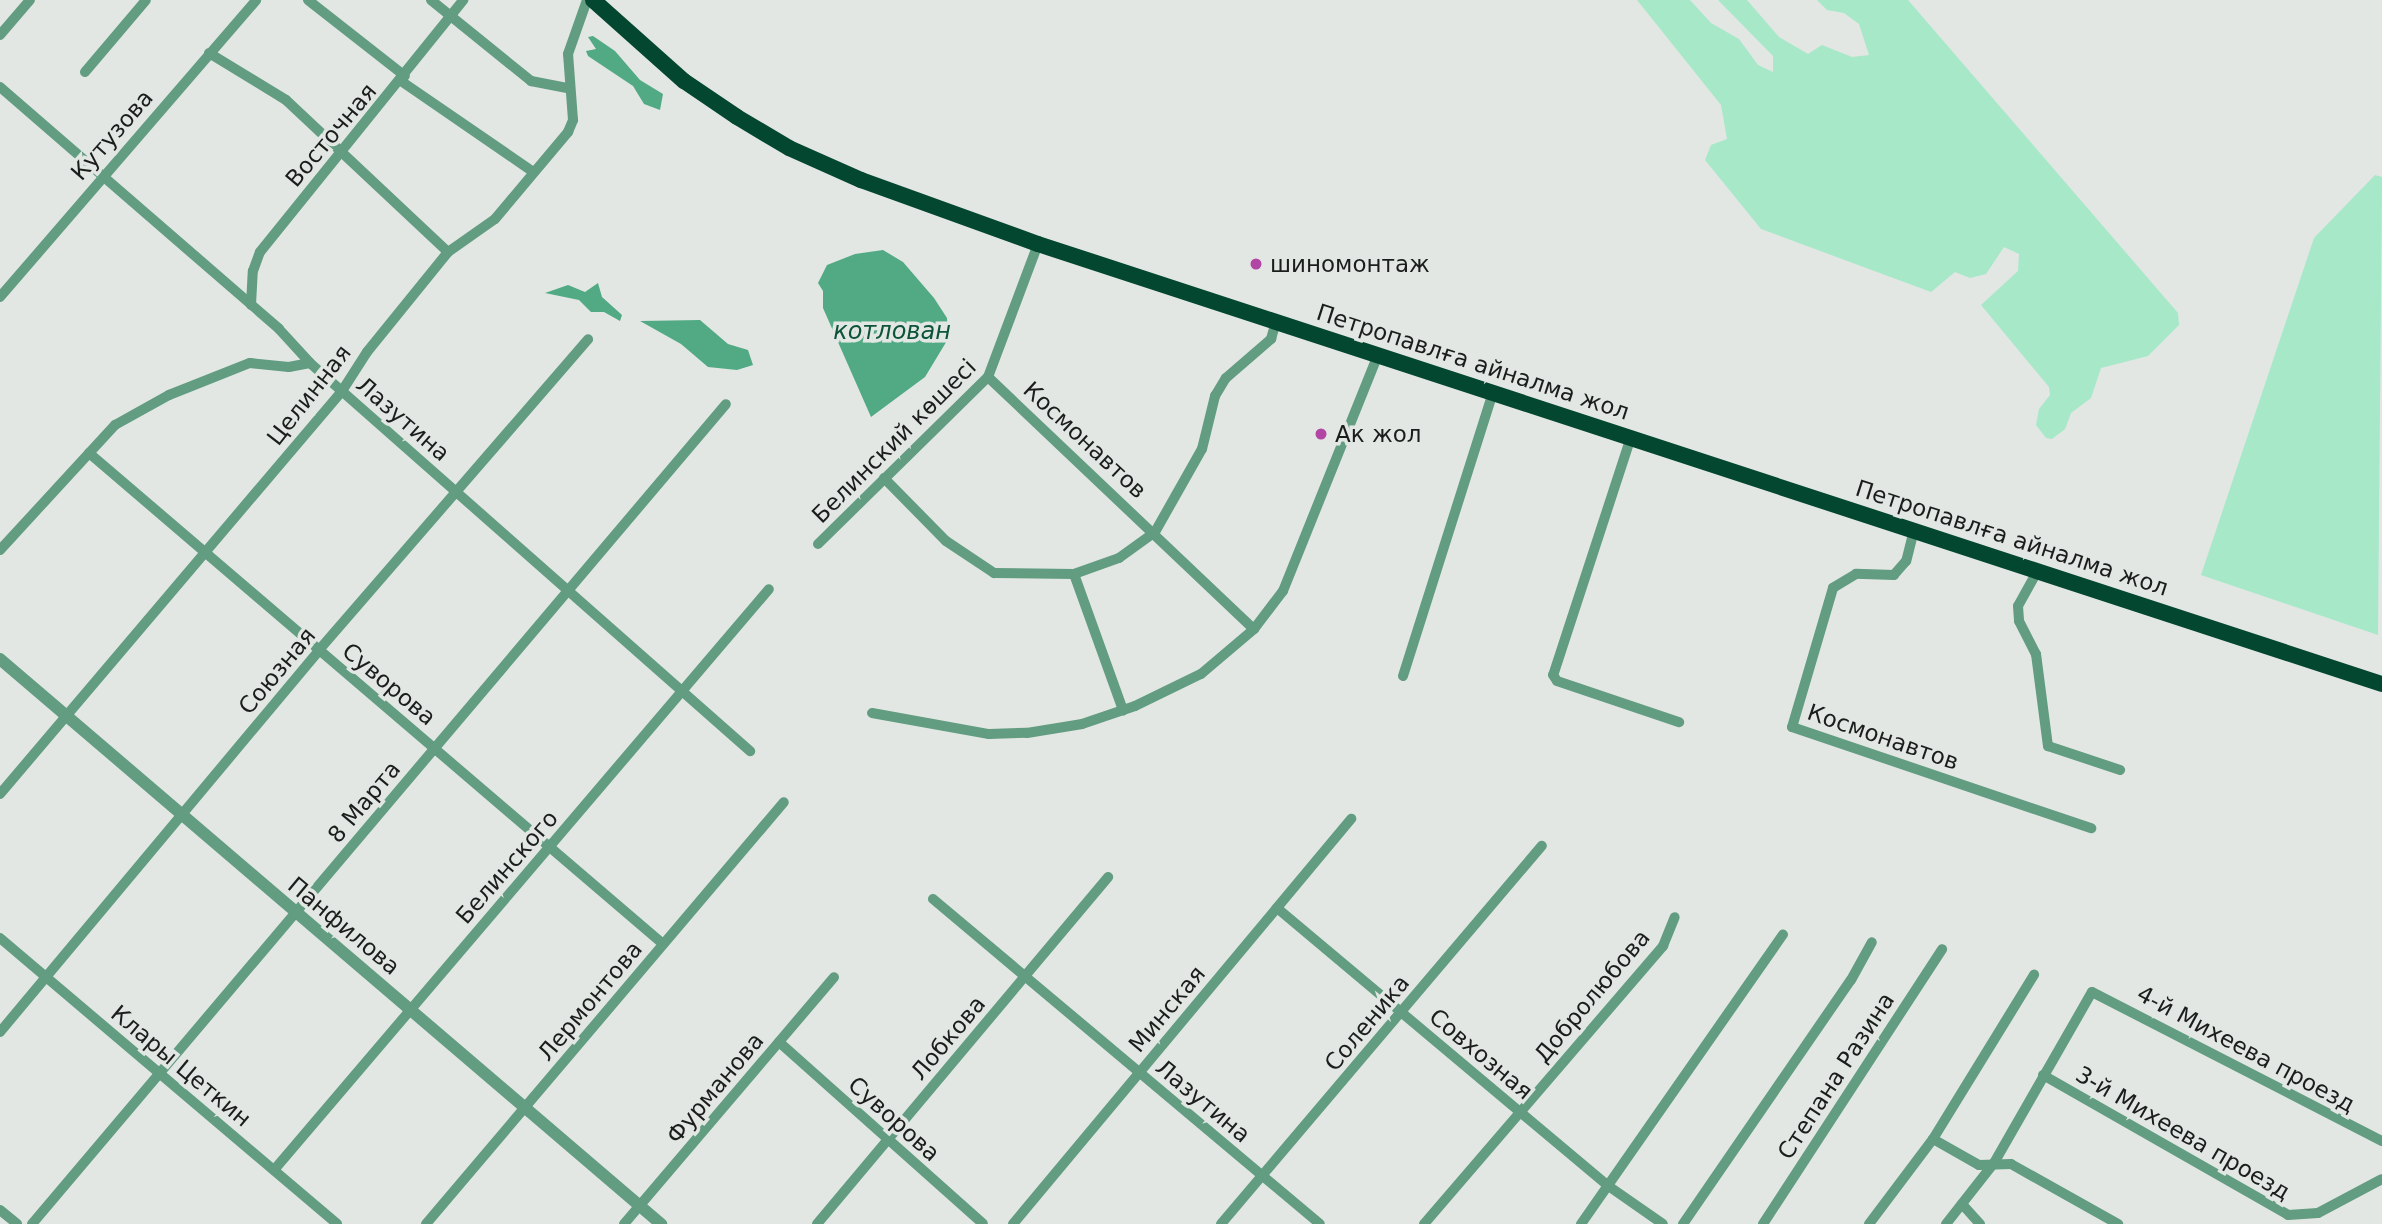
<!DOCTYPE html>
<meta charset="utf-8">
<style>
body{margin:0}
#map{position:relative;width:2382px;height:1224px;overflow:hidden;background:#e2e7e4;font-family:"DejaVu Sans",sans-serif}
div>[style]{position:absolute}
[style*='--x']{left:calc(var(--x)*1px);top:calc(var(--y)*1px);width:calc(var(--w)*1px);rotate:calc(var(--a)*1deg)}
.green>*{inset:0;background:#a6e8c8}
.water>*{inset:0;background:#51aa84}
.minor>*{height:10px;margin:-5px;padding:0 5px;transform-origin:5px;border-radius:5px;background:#629c81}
.tertiary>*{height:12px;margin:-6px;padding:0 6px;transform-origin:6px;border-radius:6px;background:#629c81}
.trunk>*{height:16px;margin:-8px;padding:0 8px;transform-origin:8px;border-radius:8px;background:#044730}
.dots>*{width:19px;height:19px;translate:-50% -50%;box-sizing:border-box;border:4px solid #e2e7e4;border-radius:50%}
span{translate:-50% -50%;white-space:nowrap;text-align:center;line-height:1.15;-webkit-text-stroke:7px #e2e7e4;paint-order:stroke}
.street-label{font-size:23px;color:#1b1d1c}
.poi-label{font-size:23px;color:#1b1d1c}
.left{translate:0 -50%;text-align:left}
.water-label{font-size:24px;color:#0d543b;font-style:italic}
</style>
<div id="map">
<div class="green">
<div style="clip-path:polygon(1637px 0,1690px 0,1711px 23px,1739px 39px,1758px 65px,1773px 72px,1773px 56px,1718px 0,1747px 0,1779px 37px,1808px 54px,1822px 45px,1852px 57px,1869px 55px,1859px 24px,1844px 13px,1827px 10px,1817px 0,1908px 0,2178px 313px,2179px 325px,2148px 356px,2101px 368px,2091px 398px,2071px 413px,2065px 429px,2052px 439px,2046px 438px,2036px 425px,2039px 409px,2050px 395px,2049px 387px,1981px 305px,2018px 271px,2019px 254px,2004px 247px,1986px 274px,1970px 278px,1955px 272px,1931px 292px,1761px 229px,1705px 160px,1711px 145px,1727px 139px,1721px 105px)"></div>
<div style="clip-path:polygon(2375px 175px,2382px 177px,2378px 635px,2201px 575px,2314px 238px)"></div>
</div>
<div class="water">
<div style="clip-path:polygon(593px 36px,615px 51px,640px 80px,663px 94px,660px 110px,644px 104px,633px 86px,588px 56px,586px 51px,596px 49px,588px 37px)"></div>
<div style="clip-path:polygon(883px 250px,903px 262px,934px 298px,947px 318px,948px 339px,925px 377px,871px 417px,823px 308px,823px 291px,818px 283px,827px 265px,855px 254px)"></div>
<div style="clip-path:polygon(598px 283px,602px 297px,622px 315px,620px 321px,604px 312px,591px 312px,579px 300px,545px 293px,568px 285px,585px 292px)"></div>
<div style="clip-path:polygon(700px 320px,728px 344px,748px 350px,753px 365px,737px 370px,708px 367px,681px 344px,640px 321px)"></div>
</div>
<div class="minor">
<div style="--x:308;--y:0;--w:123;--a:38.1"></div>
<div style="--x:431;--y:0;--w:129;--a:39"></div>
<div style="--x:531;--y:81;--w:38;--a:11"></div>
<div style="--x:0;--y:35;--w:46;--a:-49.4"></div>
<div style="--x:209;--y:53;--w:90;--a:31.4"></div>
<div style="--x:286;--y:100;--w:222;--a:43.2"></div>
<div style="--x:85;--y:72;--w:94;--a:-49.7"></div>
<div style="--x:401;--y:81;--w:159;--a:34.5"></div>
<div style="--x:0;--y:87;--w:369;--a:40.9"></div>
<div style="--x:279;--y:329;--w:46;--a:47.6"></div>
<div style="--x:310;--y:363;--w:587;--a:41.41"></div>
<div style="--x:0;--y:297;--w:392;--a:-49.2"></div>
<div style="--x:251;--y:305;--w:34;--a:-87"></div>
<div style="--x:253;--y:271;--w:20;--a:-70"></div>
<div style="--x:260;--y:252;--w:324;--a:-51.1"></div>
<div style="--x:988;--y:377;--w:366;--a:43.5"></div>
<div style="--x:1631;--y:437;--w:250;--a:108.1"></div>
<div style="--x:1553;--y:675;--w:7;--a:56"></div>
<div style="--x:1557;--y:681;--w:129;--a:18.6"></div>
<div style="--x:89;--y:453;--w:755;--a:40.54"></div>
<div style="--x:884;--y:478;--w:88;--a:45.5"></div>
<div style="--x:946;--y:541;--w:58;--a:33.7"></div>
<div style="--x:994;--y:573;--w:80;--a:0.7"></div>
<div style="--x:1074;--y:574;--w:48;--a:-19.6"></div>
<div style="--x:1119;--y:558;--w:44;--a:-35.8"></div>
<div style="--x:1155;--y:532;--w:95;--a:-60.5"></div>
<div style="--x:1202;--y:449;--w:55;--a:-76.2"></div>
<div style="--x:1215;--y:396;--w:21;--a:-59"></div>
<div style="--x:1226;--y:378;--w:60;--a:-40.9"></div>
<div style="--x:1271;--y:339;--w:18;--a:-74"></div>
<div style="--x:1914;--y:530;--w:32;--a:104"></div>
<div style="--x:1906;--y:561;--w:18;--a:131"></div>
<div style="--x:1894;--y:575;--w:38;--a:-178"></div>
<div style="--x:1856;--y:574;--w:27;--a:149"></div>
<div style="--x:1833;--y:588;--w:145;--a:106.4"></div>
<div style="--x:1792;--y:727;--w:316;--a:18.7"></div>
<div style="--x:818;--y:544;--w:238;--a:-44.5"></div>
<div style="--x:988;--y:377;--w:142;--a:-69.4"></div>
<div style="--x:0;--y:550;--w:170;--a:-47.4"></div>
<div style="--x:115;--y:425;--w:62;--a:-29.1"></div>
<div style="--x:169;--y:395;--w:87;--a:-21.6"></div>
<div style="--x:250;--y:363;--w:39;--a:6"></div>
<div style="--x:289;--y:367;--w:21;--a:-11"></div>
<div style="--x:2038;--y:570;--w:41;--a:119.1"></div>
<div style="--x:2018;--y:606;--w:15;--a:86"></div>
<div style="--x:2019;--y:621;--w:37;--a:63"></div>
<div style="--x:2036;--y:654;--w:93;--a:82.6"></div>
<div style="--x:2048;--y:746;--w:76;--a:18.4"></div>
<div style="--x:1074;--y:574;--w:145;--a:70.2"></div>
<div style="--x:1403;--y:676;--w:298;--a:-72.4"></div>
<div style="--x:872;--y:713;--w:119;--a:10.2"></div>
<div style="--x:989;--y:734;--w:38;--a:-2"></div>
<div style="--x:1027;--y:733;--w:56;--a:-9.3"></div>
<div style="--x:1082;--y:724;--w:56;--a:-18.8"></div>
<div style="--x:1135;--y:706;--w:73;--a:-25.9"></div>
<div style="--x:1201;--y:674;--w:70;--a:-40.3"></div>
<div style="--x:1254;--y:629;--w:48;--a:-52.7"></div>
<div style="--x:1283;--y:591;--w:254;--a:-68.1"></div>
<div style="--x:0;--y:794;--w:529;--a:-49.68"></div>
<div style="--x:342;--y:391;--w:46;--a:-57.3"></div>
<div style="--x:367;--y:352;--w:129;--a:-51"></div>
<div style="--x:448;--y:252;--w:57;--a:-35.1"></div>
<div style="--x:495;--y:219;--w:114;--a:-50"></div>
<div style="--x:568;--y:132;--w:13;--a:-67"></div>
<div style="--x:573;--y:120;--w:66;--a:-94.3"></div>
<div style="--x:568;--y:54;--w:57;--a:-70.6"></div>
<div style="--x:933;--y:899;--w:505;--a:40.02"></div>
<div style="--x:1277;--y:908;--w:431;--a:40"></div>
<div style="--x:1607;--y:1185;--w:68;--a:34.9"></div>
<div style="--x:0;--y:938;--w:442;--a:40.3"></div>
<div style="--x:0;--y:1032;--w:498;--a:-50.1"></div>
<div style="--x:319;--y:650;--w:411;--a:-49.1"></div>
<div style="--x:779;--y:1042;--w:273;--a:41.7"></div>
<div style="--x:2043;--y:1075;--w:282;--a:29.7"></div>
<div style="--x:2288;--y:1215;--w:30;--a:-4"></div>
<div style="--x:2318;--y:1213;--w:72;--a:-28"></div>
<div style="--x:1933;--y:1139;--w:53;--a:29.5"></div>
<div style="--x:1979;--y:1165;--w:32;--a:-2"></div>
<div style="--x:2011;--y:1164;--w:123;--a:29.3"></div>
<div style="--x:274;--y:1170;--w:763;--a:-49.57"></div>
<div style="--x:1962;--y:1204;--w:27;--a:48"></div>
<div style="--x:0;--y:1210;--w:22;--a:39"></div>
<div style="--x:32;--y:1224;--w:1074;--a:-49.76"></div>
<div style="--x:426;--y:1224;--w:553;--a:-49.69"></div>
<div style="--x:624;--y:1224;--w:324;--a:-49.6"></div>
<div style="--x:817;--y:1224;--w:453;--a:-50"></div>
<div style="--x:1013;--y:1224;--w:528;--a:-50.15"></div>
<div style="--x:1221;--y:1224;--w:496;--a:-49.7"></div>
<div style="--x:1424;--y:1224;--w:367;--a:-49.3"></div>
<div style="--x:1663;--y:946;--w:31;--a:-68"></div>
<div style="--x:1581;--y:1224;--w:353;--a:-55.1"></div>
<div style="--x:1683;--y:1224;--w:296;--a:-55.5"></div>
<div style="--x:1851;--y:980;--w:43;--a:-61.1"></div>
<div style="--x:1763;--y:1224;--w:328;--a:-56.9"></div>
<div style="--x:1869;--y:1224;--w:106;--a:-53"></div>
<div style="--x:1933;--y:1139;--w:193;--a:-58.4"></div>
<div style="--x:1946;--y:1224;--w:78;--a:-51.8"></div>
<div style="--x:1994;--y:1163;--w:197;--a:-60.2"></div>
<div style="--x:2092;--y:992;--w:326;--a:27.2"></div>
</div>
<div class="tertiary">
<div style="--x:0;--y:659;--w:870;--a:40.52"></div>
</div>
<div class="trunk">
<div style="--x:593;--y:0;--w:122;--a:41.7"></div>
<div style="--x:684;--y:81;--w:64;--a:34.2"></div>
<div style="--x:737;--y:117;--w:61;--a:30.8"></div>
<div style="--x:789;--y:148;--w:79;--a:24"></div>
<div style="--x:861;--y:180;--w:188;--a:19.9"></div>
<div style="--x:1038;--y:244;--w:1414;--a:18.13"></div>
</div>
<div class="dots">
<div style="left:1256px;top:264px;background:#b246a5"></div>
<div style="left:1321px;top:434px;background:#b246a5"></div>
</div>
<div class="street-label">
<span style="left:112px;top:135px;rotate:-49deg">Кутузова</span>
<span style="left:331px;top:135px;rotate:-50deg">Восточная</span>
<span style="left:1473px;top:362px;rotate:18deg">Петропавлға айналма жол</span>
<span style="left:309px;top:395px;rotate:-52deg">Целинная</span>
<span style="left:403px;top:419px;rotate:41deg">Лазутина</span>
<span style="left:1085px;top:440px;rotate:43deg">Космонавтов</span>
<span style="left:894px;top:441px;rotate:-45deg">Белинский көшесі</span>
<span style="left:2012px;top:538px;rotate:18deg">Петропавлға айналма жол</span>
<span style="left:277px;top:671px;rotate:-50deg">Союзная</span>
<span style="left:389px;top:684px;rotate:40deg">Суворова</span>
<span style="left:1883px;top:737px;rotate:19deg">Космонавтов</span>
<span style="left:364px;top:802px;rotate:-50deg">8 Марта</span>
<span style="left:507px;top:867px;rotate:-49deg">Белинского</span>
<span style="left:344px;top:926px;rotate:40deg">Панфилова</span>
<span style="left:1592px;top:996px;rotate:-50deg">Добролюбова</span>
<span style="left:590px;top:1001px;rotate:-50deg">Лермонтова</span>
<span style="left:1167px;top:1009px;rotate:-50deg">Минская</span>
<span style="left:1367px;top:1023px;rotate:-50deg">Соленика</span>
<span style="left:948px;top:1038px;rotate:-50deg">Лобкова</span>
<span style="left:2246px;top:1049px;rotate:28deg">4-й Михеева проезд</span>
<span style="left:1481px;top:1054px;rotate:40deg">Совхозная</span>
<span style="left:181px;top:1066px;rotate:40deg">Клары Цеткин</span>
<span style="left:1836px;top:1076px;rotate:-57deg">Степана Разина</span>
<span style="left:715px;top:1088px;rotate:-50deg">Фурманова</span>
<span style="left:1203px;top:1101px;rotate:40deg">Лазутина</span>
<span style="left:894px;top:1119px;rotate:42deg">Суворова</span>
<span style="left:2183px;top:1133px;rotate:30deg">3-й Михеева проезд</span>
</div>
<div class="poi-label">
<span class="left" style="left:1270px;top:264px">шиномонтаж</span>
<span class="left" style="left:1335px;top:434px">Ак жол</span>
</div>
<div class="water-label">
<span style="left:892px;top:332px">котлован</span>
</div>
</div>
